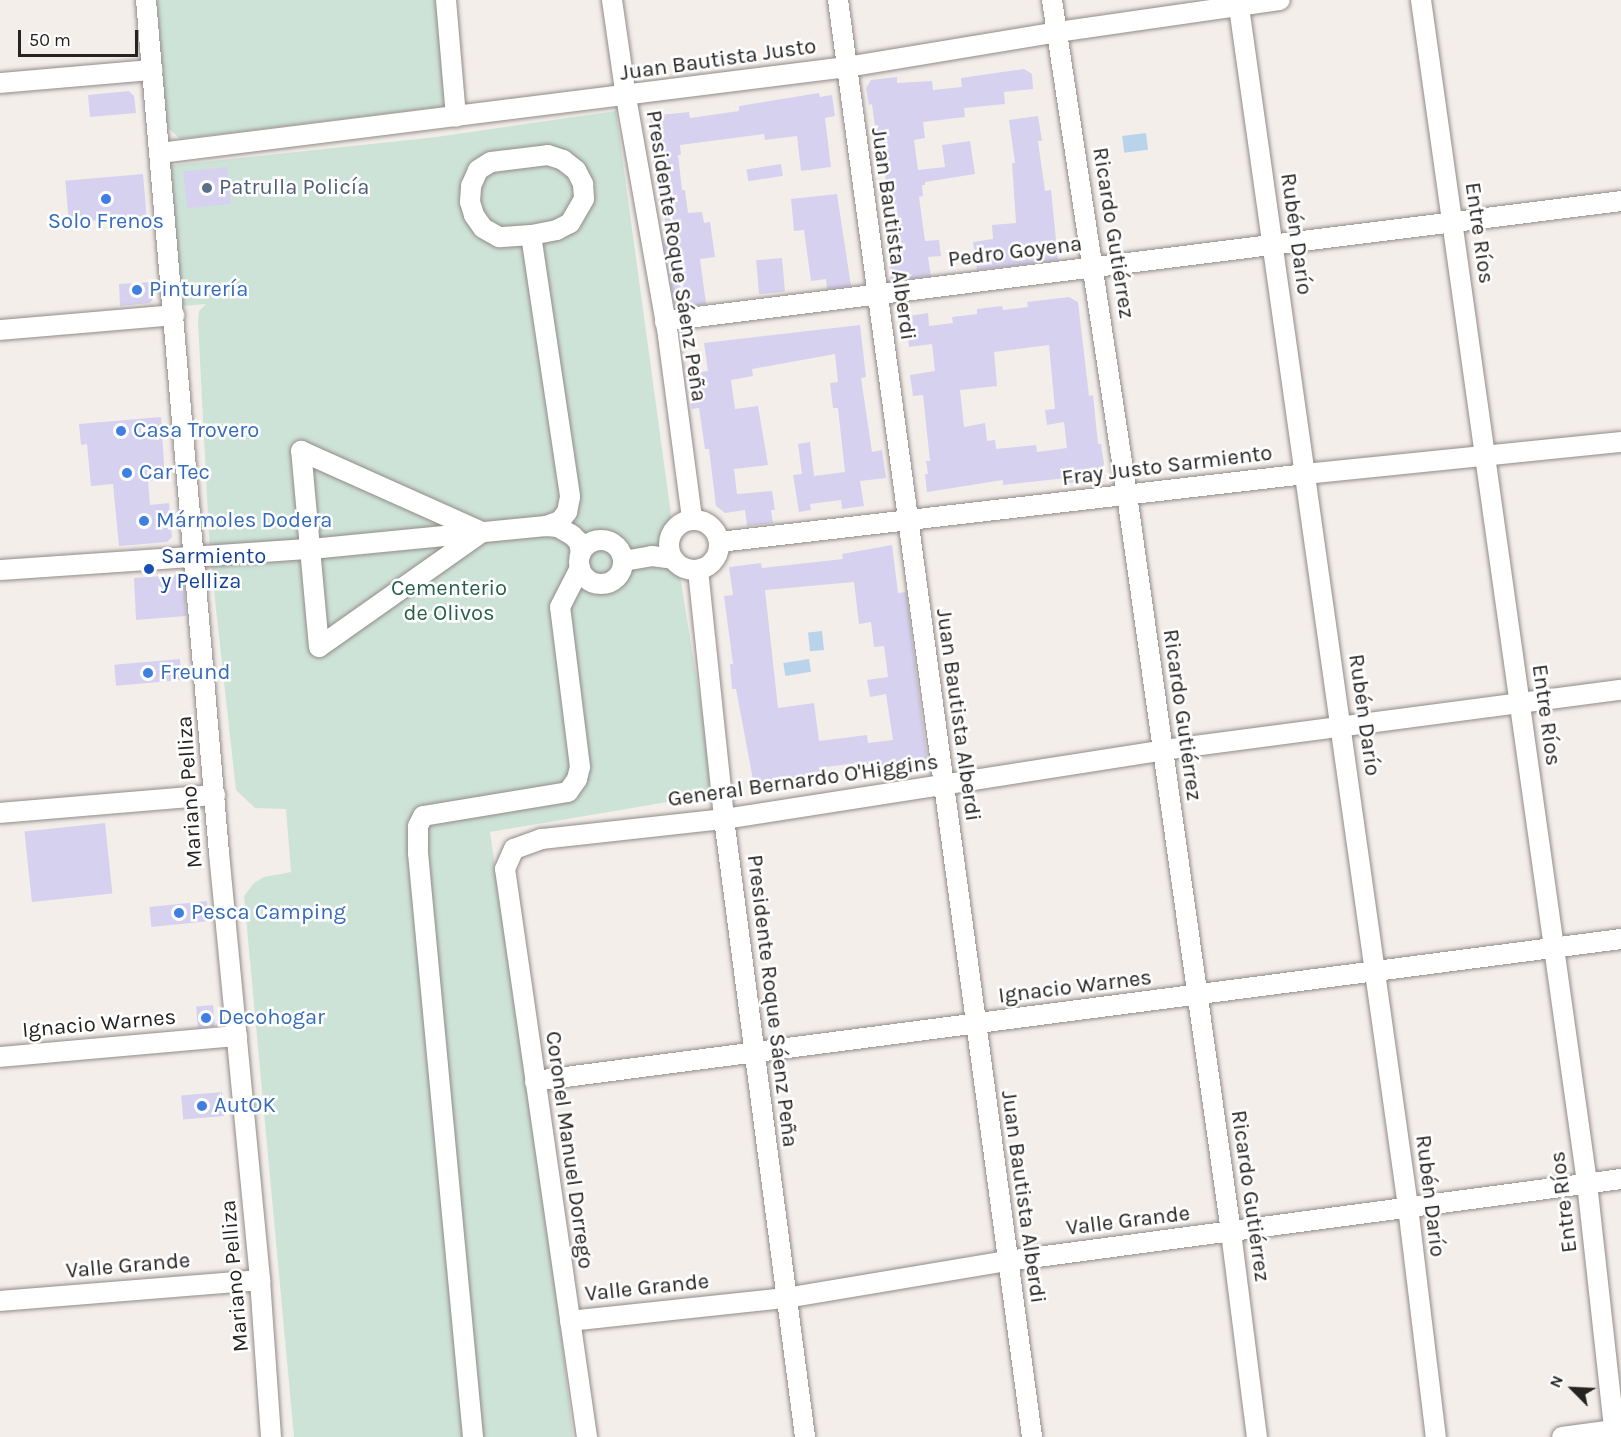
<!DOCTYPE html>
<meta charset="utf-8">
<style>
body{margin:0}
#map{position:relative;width:1621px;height:1437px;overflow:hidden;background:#f4eeeb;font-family:Karla,sans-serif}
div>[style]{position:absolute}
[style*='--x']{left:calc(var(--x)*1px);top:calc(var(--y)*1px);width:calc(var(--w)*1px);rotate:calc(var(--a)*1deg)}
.green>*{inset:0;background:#cee3d8}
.water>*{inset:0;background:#b9d4ea;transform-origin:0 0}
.building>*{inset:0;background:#d5d1ef;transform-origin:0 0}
.roads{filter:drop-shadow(0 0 2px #918b89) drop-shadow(0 0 2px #918b89)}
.minor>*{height:20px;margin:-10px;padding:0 10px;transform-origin:10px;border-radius:10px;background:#fff}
.minor>.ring{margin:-10px;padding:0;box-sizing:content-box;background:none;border:20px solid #fff;border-radius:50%}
.dots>*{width:16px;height:16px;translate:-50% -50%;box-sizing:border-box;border:3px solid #fff;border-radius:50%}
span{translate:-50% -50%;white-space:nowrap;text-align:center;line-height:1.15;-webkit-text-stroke:5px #fff;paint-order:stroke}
.street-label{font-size:22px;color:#262423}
.service-label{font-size:22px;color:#4e5e75}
.left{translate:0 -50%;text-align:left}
.shop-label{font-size:22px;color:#366cbe}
.transit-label{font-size:22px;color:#164399}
.park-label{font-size:22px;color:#27614b}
.north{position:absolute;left:1543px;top:1359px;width:60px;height:60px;-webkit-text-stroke:4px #fff;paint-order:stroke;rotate:294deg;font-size:16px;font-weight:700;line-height:24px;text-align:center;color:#262423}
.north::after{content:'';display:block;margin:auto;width:21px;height:27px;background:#262423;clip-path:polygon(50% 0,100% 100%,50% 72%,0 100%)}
.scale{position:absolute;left:18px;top:30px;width:120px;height:27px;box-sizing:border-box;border:3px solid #262423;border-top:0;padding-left:8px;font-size:18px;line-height:21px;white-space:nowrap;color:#262423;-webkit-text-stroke:4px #fff;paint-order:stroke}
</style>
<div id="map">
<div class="green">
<div style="clip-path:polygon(157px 0,438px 0,448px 106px,180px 139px,166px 126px)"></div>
<div style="clip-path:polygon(616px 111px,675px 544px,715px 794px,490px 832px,560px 1323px,573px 1437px,294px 1437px,244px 896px,254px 883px,264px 877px,291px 872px,286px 809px,255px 808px,236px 790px,210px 555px,198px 322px,199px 311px,206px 304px,183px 306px,165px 166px,436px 137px)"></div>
</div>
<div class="water">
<div style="left:1146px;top:133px;width:17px;height:24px;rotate:83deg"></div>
<div style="left:822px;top:631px;width:19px;height:14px;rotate:84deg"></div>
<div style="left:809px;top:659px;width:13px;height:26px;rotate:81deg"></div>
</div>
<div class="building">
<div style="clip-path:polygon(1024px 69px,1032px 74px,1033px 89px,1004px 92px,1005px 104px,964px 108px,965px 117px,923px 122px,925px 138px,914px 140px,918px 170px,945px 167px,942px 145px,970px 141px,975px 174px,925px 182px,925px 185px,922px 185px,923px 196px,919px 197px,925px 241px,939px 240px,941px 256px,928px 257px,931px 276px,891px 281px,883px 212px,889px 211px,884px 163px,880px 164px,872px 104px,869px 105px,866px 88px,871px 80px,897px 77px,897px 83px,932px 81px,933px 90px,962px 87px,961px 78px)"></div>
<div style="clip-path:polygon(129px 91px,134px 96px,136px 113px,90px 117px,88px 95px)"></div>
<div style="clip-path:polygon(819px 93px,820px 97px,832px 95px,835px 116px,825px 118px,831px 167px,801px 171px,797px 136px,765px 140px,764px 134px,680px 145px,681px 155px,678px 155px,682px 190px,685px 190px,688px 213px,702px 212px,704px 223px,710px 222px,715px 257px,700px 259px,706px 304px,675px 308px,663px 239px,667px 238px,663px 202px,659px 203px,654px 167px,650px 116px,689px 112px,690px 118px,739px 111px,739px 106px)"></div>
<div style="clip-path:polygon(1038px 116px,1042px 141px,1038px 141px,1045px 191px,1051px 190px,1058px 260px,977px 270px,973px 242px,993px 239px,992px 225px,1016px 223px,1012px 163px,1015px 163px,1009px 120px)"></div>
<div style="left:781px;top:164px;width:12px;height:35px;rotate:81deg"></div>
<div style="left:227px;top:167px;width:37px;height:44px;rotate:84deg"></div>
<div style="left:143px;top:174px;width:42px;height:78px;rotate:85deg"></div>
<div style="clip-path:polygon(837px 194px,851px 286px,827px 289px,826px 279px,811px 281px,804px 230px,794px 231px,791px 199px)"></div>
<div style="left:782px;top:258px;width:34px;height:26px;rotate:85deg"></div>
<div style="clip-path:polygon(154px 282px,155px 295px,150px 303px,120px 306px,119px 284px)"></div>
<div style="clip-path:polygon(evenodd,1069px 297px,1078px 302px,1089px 396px,1093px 395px,1098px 444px,1101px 444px,1104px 464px,1096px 480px,1067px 483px,1066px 478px,1003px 485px,1003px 480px,927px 492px,925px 474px,928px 474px,926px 461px,930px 461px,923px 395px,913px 396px,910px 375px,935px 371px,932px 344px,909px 347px,906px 321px,909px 316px,928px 313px,929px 326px,953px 323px,952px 317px,977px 314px,977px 309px,1002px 306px,1003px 310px,1028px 307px,1027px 302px,1069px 297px,1049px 345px,1055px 409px,1045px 410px,1047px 425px,1064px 422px,1067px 448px,1037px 452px,1036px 445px,996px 449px,995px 440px,987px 441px,985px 423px,964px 427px,960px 390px,997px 386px,994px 352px,1049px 345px)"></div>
<div style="clip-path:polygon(860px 325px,866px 377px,861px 378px,872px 452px,882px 450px,886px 478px,860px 481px,864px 506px,842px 509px,841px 500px,810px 504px,811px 510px,799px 512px,793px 475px,802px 474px,798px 444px,810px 442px,814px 476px,845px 472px,838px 408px,833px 408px,830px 383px,838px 382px,835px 354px,752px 369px,753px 376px,731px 380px,735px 409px,758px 406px,768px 465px,734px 469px,737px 494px,772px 491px,775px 510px,771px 510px,773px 523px,747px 526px,745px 510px,725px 513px,716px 506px,709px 449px,705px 449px,699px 408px,692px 409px,687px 374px,708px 371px,704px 343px)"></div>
<div style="clip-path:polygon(161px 417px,165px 479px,148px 481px,150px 505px,169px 503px,172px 537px,167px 542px,119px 546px,113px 484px,91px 486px,87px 444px,81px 445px,79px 424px)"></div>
<div style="clip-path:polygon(evenodd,892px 545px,898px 593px,906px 592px,928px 765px,872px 775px,870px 764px,859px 766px,858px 763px,825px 767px,826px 773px,805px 776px,805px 778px,754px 785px,736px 689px,732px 689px,730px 664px,733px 664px,724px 596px,733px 595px,729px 567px,761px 563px,762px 568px,843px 559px,842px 554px,892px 545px,854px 582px,859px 624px,871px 622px,874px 647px,884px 646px,888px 677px,867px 680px,870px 697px,886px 694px,893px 740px,868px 743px,867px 735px,819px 741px,814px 703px,778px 708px,765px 590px,854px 582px)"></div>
<div style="clip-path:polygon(177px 575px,184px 579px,186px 616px,136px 620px,134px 578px)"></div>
<div style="left:180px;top:659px;width:21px;height:66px;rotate:85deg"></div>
<div style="left:105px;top:823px;width:71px;height:81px;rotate:84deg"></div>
<div style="left:207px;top:901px;width:20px;height:58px;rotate:84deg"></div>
<div style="left:213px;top:1005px;width:21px;height:17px;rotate:85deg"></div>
<div style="left:222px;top:1092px;width:24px;height:41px;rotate:85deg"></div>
</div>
<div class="roads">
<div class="minor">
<div style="--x:146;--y:0;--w:856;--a:85.11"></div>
<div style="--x:219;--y:853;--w:429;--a:84.5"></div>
<div style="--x:260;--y:1280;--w:157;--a:86"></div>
<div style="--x:446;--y:0;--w:117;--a:85.1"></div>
<div style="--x:612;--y:0;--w:98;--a:81.8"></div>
<div style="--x:626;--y:97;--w:243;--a:80"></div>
<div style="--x:668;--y:336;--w:185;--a:82.5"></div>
<div style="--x:838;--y:0;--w:1450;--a:82.31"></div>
<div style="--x:1052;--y:0;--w:501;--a:81.38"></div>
<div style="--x:1127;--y:495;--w:744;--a:81.97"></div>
<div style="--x:1231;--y:1232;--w:207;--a:82.8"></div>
<div style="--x:1238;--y:0;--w:1219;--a:81.98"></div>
<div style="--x:1408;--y:1207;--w:232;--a:83.1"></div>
<div style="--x:1421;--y:0;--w:1195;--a:82.01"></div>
<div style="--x:1587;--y:1183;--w:256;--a:83.7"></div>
<div style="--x:0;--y:83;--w:153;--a:-4.9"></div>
<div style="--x:160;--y:153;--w:692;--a:-7.14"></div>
<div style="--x:847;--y:67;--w:214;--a:-9.4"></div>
<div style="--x:1058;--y:32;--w:224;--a:-8.2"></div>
<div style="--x:548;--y:155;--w:16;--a:18"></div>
<div style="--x:563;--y:160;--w:16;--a:38"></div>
<div style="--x:576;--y:170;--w:16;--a:63"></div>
<div style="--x:583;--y:184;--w:15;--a:86"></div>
<div style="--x:584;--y:199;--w:28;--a:120"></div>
<div style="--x:570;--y:223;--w:15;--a:152"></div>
<div style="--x:557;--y:230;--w:26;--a:169"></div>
<div style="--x:531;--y:235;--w:32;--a:176"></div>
<div style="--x:499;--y:237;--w:18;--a:-151"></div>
<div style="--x:483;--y:228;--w:16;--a:-125"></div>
<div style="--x:474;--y:215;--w:14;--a:-107"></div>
<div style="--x:470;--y:202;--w:16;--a:-86"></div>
<div style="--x:471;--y:186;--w:17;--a:-66"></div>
<div style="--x:478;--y:170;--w:15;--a:-32"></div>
<div style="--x:491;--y:162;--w:57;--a:-7"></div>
<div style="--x:531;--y:235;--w:265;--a:81.5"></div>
<div style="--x:570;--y:497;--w:15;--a:101"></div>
<div style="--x:567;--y:512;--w:11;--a:128"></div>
<div style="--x:560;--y:521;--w:15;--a:160"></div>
<div style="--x:665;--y:321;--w:964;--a:-7.15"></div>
<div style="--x:0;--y:330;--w:175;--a:-4.9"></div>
<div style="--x:301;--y:451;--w:198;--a:24.1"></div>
<div style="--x:482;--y:532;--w:199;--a:144.8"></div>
<div style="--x:319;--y:647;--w:197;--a:-95.2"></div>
<div class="ring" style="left:669px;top:520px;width:30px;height:30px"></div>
<div class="ring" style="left:579px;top:540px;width:24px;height:24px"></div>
<div style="--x:720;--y:542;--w:589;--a:-6.63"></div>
<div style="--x:1305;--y:474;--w:318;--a:-5.8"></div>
<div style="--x:624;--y:561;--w:28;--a:-10"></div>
<div style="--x:652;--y:556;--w:21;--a:8"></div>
<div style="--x:0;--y:570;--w:312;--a:-3.9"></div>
<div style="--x:311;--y:549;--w:236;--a:-5.6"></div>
<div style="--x:546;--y:526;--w:12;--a:5"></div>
<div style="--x:558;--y:527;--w:16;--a:30"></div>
<div style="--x:572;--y:535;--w:10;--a:45"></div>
<div style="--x:579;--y:542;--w:11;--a:80"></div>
<div style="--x:698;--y:570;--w:250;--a:84"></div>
<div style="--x:724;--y:819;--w:623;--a:82.53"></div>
<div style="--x:0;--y:813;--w:216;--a:-4.8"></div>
<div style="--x:0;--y:1057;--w:238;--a:-5.1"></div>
<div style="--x:535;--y:1081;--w:1095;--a:-7.45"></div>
<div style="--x:0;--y:1301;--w:261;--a:-4.6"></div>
<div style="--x:570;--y:1321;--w:217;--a:-6.1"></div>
<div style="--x:786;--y:1298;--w:225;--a:-9.5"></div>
<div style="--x:1008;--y:1261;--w:618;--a:-7.62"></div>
<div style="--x:473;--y:1437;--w:587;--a:-95.38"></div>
<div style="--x:418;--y:853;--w:27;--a:-90"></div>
<div style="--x:418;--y:826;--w:11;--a:-63"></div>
<div style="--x:423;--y:816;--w:147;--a:-9.4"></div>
<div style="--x:568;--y:792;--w:16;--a:-55"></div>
<div style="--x:577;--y:779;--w:12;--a:-76"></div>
<div style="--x:580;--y:767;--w:161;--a:-97.1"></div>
<div style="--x:560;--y:607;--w:44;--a:-62.9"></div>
<div style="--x:587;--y:1437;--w:574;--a:-98.21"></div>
<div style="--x:505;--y:869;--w:22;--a:-66"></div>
<div style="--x:514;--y:849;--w:30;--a:-20"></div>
<div style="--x:542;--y:839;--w:183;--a:-6.3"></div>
<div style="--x:724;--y:819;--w:444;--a:-8.9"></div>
<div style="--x:1163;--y:750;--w:462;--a:-7.5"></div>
<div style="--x:1562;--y:1437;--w:60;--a:-7.7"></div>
</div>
</div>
<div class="dots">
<div style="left:207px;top:188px;background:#5c6f8a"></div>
<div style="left:106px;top:199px;background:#3f7fe0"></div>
<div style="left:137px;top:290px;background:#3f7fe0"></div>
<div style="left:121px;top:431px;background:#3f7fe0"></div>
<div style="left:127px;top:473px;background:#3f7fe0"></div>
<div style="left:144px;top:521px;background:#3f7fe0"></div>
<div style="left:149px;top:569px;background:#1a4fb4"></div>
<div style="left:148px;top:673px;background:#3f7fe0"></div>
<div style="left:179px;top:913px;background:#3f7fe0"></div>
<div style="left:206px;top:1018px;background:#3f7fe0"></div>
<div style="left:202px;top:1106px;background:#3f7fe0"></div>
</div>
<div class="street-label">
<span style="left:718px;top:60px;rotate:-8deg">Juan Bautista Justo</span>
<span style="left:1113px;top:233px;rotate:81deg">Ricardo Gutiérrez</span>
<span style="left:1479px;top:233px;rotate:82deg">Entre Ríos</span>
<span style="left:893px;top:234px;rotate:82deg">Juan Bautista Alberdi</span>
<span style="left:1296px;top:234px;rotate:82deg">Rubén Darío</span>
<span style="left:1015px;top:252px;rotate:-7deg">Pedro Goyena</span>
<span style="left:676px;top:256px;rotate:81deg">Presidente Roque Sáenz Peña</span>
<span style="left:1167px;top:466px;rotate:-7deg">Fray Justo Sarmiento</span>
<span style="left:958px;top:715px;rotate:82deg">Juan Bautista Alberdi</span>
<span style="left:1182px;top:715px;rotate:82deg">Ricardo Gutiérrez</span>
<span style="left:1364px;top:715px;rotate:82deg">Rubén Darío</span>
<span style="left:1546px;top:715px;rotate:82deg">Entre Ríos</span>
<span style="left:803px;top:781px;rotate:-8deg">General Bernardo O'Higgins</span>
<span style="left:190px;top:792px;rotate:-94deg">Mariano Pelliza</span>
<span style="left:1075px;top:987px;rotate:-7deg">Ignacio Warnes</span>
<span style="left:772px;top:1001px;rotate:83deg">Presidente Roque Sáenz Peña</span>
<span style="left:99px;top:1024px;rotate:-5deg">Ignacio Warnes</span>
<span style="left:569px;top:1150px;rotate:82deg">Coronel Manuel Dorrego</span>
<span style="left:1250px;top:1196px;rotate:82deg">Ricardo Gutiérrez</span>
<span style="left:1430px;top:1196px;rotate:83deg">Rubén Darío</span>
<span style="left:1023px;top:1197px;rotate:82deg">Juan Bautista Alberdi</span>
<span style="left:1564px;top:1202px;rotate:-97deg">Entre Ríos</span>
<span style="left:1128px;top:1221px;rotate:-7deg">Valle Grande</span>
<span style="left:128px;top:1266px;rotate:-5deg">Valle Grande</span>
<span style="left:235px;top:1276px;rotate:-95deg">Mariano Pelliza</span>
<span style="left:647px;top:1288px;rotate:-6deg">Valle Grande</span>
</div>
<div class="service-label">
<span class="left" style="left:219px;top:188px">Patrulla Policía</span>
</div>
<div class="shop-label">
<span style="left:106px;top:222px">Solo Frenos</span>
<span class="left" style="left:149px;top:290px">Pinturería</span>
<span class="left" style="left:133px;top:431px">Casa Trovero</span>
<span class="left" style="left:139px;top:473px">Car Tec</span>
<span class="left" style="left:156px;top:521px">Mármoles Dodera</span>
<span class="left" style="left:160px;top:673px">Freund</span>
<span class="left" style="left:191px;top:913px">Pesca Camping</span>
<span class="left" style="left:218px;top:1018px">Decohogar</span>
<span class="left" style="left:214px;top:1106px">AutOK</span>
</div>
<div class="transit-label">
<span class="left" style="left:161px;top:569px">Sarmiento<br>y Pelliza</span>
</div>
<div class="park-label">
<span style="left:449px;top:601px">Cementerio<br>de Olivos</span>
</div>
<div class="north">N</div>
<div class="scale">50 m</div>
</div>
